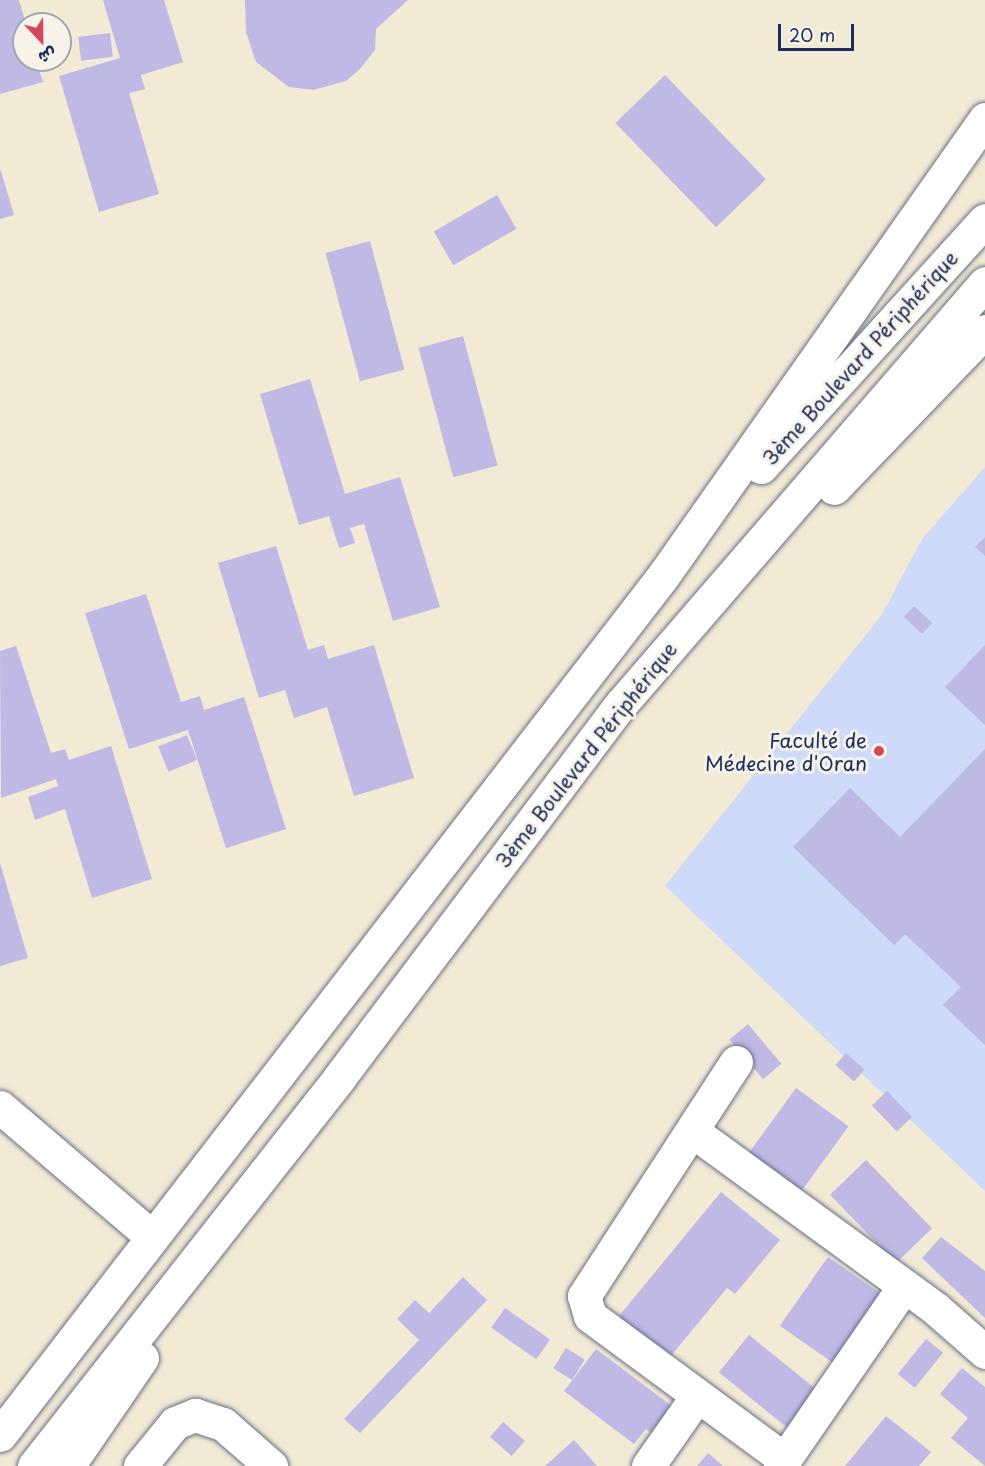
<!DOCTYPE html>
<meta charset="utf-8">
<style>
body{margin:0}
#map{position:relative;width:985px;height:1466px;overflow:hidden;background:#f2ead5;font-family:"Playpen Sans","Playpen Sans Arabic",sans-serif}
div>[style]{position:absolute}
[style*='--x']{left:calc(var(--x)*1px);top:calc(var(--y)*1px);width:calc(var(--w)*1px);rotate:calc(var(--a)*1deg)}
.built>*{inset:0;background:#cedafa}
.building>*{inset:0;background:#bfb9e5;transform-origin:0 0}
.roads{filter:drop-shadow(0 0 2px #667088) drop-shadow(0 0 2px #667088)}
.minor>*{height:33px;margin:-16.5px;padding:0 16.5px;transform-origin:16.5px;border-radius:16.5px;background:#fff}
.highway>*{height:33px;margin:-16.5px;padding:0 16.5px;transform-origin:16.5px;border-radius:16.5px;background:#fff}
.dots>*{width:16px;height:16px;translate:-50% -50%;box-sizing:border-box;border:3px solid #f7f3e8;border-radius:50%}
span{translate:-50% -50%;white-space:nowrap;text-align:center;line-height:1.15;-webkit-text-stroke:6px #f7f3e8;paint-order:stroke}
.street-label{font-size:20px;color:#1b2f5e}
.poi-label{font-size:20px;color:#1b2f5e}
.right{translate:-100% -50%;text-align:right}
.north{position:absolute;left:12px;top:12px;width:60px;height:60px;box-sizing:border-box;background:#f7f3e8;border:2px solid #9fa5b1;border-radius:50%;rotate:158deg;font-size:16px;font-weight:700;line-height:24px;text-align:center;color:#1b2f5e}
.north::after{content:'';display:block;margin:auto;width:21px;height:27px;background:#d1495b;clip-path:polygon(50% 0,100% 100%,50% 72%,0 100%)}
.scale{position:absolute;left:778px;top:24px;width:76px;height:27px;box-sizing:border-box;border:3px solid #1b2f5e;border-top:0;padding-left:8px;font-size:18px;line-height:21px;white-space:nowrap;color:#1b2f5e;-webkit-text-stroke:4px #f7f3e8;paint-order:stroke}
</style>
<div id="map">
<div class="built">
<div style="clip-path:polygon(985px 467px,985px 1191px,665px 886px,881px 616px,922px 539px)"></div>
</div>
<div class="building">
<div style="clip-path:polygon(0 0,19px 0,26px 24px,24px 60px,36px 60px,43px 82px,0 94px)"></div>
<div style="clip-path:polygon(103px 0,164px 0,183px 62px,141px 75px,145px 89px,129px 93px,159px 194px,99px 212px,59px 76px,120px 58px)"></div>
<div style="clip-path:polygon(245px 0,408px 0,376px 29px,375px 50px,360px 69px,346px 81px,313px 90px,289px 87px,256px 62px,246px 32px)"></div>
<div style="left:110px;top:33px;width:24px;height:32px;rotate:83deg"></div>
<div style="left:665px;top:75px;width:145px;height:69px;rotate:46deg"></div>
<div style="clip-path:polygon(0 168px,14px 215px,0 219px)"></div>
<div style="left:497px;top:195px;width:39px;height:73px;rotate:60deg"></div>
<div style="left:370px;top:241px;width:133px;height:46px;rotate:75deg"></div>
<div style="left:463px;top:336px;width:134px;height:46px;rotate:75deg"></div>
<div style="clip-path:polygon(310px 379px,345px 494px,400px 477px,440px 607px,393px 621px,364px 524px,350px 528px,355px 543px,339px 548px,329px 516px,299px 525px,260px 394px)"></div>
<div style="clip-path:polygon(985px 537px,985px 556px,975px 547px)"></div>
<div style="clip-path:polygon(276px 546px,308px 650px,324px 645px,328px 659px,374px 645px,414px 778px,354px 796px,327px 707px,294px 718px,285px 690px,259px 698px,218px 563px)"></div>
<div style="clip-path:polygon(146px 594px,181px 702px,200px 696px,204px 710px,244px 697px,286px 829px,226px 848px,188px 730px,129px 749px,85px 613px)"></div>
<div style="left:914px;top:606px;width:25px;height:15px;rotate:43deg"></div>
<div style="clip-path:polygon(985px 645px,985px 725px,945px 687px)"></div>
<div style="clip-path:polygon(16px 646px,51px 753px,65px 749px,69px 760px,111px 746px,152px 879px,92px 898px,65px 809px,35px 820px,28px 797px,58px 786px,56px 779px,1px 798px,0 651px)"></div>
<div style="left:187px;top:735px;width:27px;height:31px;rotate:68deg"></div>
<div style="clip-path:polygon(985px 749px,985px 1045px,943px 1005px,961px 987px,905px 934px,894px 945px,793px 847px,850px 788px,900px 837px)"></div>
<div style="clip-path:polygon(0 863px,28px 958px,0 966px)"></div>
<div style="left:748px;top:1024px;width:52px;height:24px;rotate:50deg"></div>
<div style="left:846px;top:1053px;width:25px;height:16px;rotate:42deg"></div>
<div style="left:796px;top:1088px;width:65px;height:85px;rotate:36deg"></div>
<div style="left:887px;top:1091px;width:36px;height:21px;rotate:46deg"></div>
<div style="left:866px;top:1160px;width:95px;height:50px;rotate:46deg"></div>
<div style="clip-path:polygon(721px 1192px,780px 1240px,735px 1294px,727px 1288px,670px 1357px,619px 1316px)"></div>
<div style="clip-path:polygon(941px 1237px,985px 1271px,985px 1318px,922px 1258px)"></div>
<div style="left:828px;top:1257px;width:72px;height:84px;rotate:35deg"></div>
<div style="clip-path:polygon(463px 1277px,487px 1300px,360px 1433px,344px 1419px,419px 1340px,397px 1319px,415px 1300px,429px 1313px)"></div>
<div style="left:505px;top:1308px;width:55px;height:24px;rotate:35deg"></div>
<div style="left:749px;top:1335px;width:101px;height:48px;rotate:39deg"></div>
<div style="left:926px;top:1339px;width:22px;height:45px;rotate:39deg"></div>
<div style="left:566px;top:1348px;width:22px;height:24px;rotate:32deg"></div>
<div style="clip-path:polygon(596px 1349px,677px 1410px,657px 1437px,646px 1429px,634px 1444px,564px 1391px)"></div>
<div style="clip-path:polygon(962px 1368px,985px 1387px,985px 1466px,951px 1438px,968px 1418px,940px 1394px)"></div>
<div style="clip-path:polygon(886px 1416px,931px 1452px,919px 1466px,845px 1466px)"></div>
<div style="left:503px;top:1422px;width:29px;height:20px;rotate:41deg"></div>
<div style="clip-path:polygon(574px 1440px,597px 1466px,545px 1466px)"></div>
<div style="clip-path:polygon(708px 1453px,723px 1466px,697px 1466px)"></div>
</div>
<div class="roads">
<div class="minor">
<div style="--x:736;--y:1062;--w:279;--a:123"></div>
<div style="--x:584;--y:1296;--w:21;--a:73"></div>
<div style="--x:590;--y:1316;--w:241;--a:36.4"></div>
<div style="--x:0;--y:1107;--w:199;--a:40.5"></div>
<div style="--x:695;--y:1133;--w:298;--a:36.1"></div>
<div style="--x:936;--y:1309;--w:65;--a:41.3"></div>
<div style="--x:140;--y:1466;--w:55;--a:-50.9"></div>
<div style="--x:175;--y:1423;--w:22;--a:-22"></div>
<div style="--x:195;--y:1415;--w:29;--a:18"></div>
<div style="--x:223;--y:1424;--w:64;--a:41.2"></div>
<div style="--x:648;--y:1466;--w:85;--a:-55"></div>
<div style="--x:780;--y:1466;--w:219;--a:-55.4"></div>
</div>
<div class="highway">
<div style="--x:761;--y:467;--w:333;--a:-47.8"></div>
<div style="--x:834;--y:488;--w:218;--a:-46.1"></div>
<div style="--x:0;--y:1435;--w:1085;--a:-52.34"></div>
<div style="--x:663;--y:576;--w:559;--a:-54.83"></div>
<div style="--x:34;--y:1466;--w:494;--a:-51.8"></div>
<div style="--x:339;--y:1078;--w:470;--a:-53"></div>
<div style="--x:622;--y:703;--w:555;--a:-49.16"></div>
<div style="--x:68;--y:1466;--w:131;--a:-55.6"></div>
</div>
</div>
<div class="dots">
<div style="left:879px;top:751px;background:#d1495b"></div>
</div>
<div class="street-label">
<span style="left:860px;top:358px;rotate:-48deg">3ème Boulevard Périphérique</span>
<span style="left:586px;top:755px;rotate:-52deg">3ème Boulevard Périphérique</span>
</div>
<div class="poi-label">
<span class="right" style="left:867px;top:752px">Faculté de<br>Médecine d'Oran</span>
</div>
<div class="north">ش</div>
<div class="scale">20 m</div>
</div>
